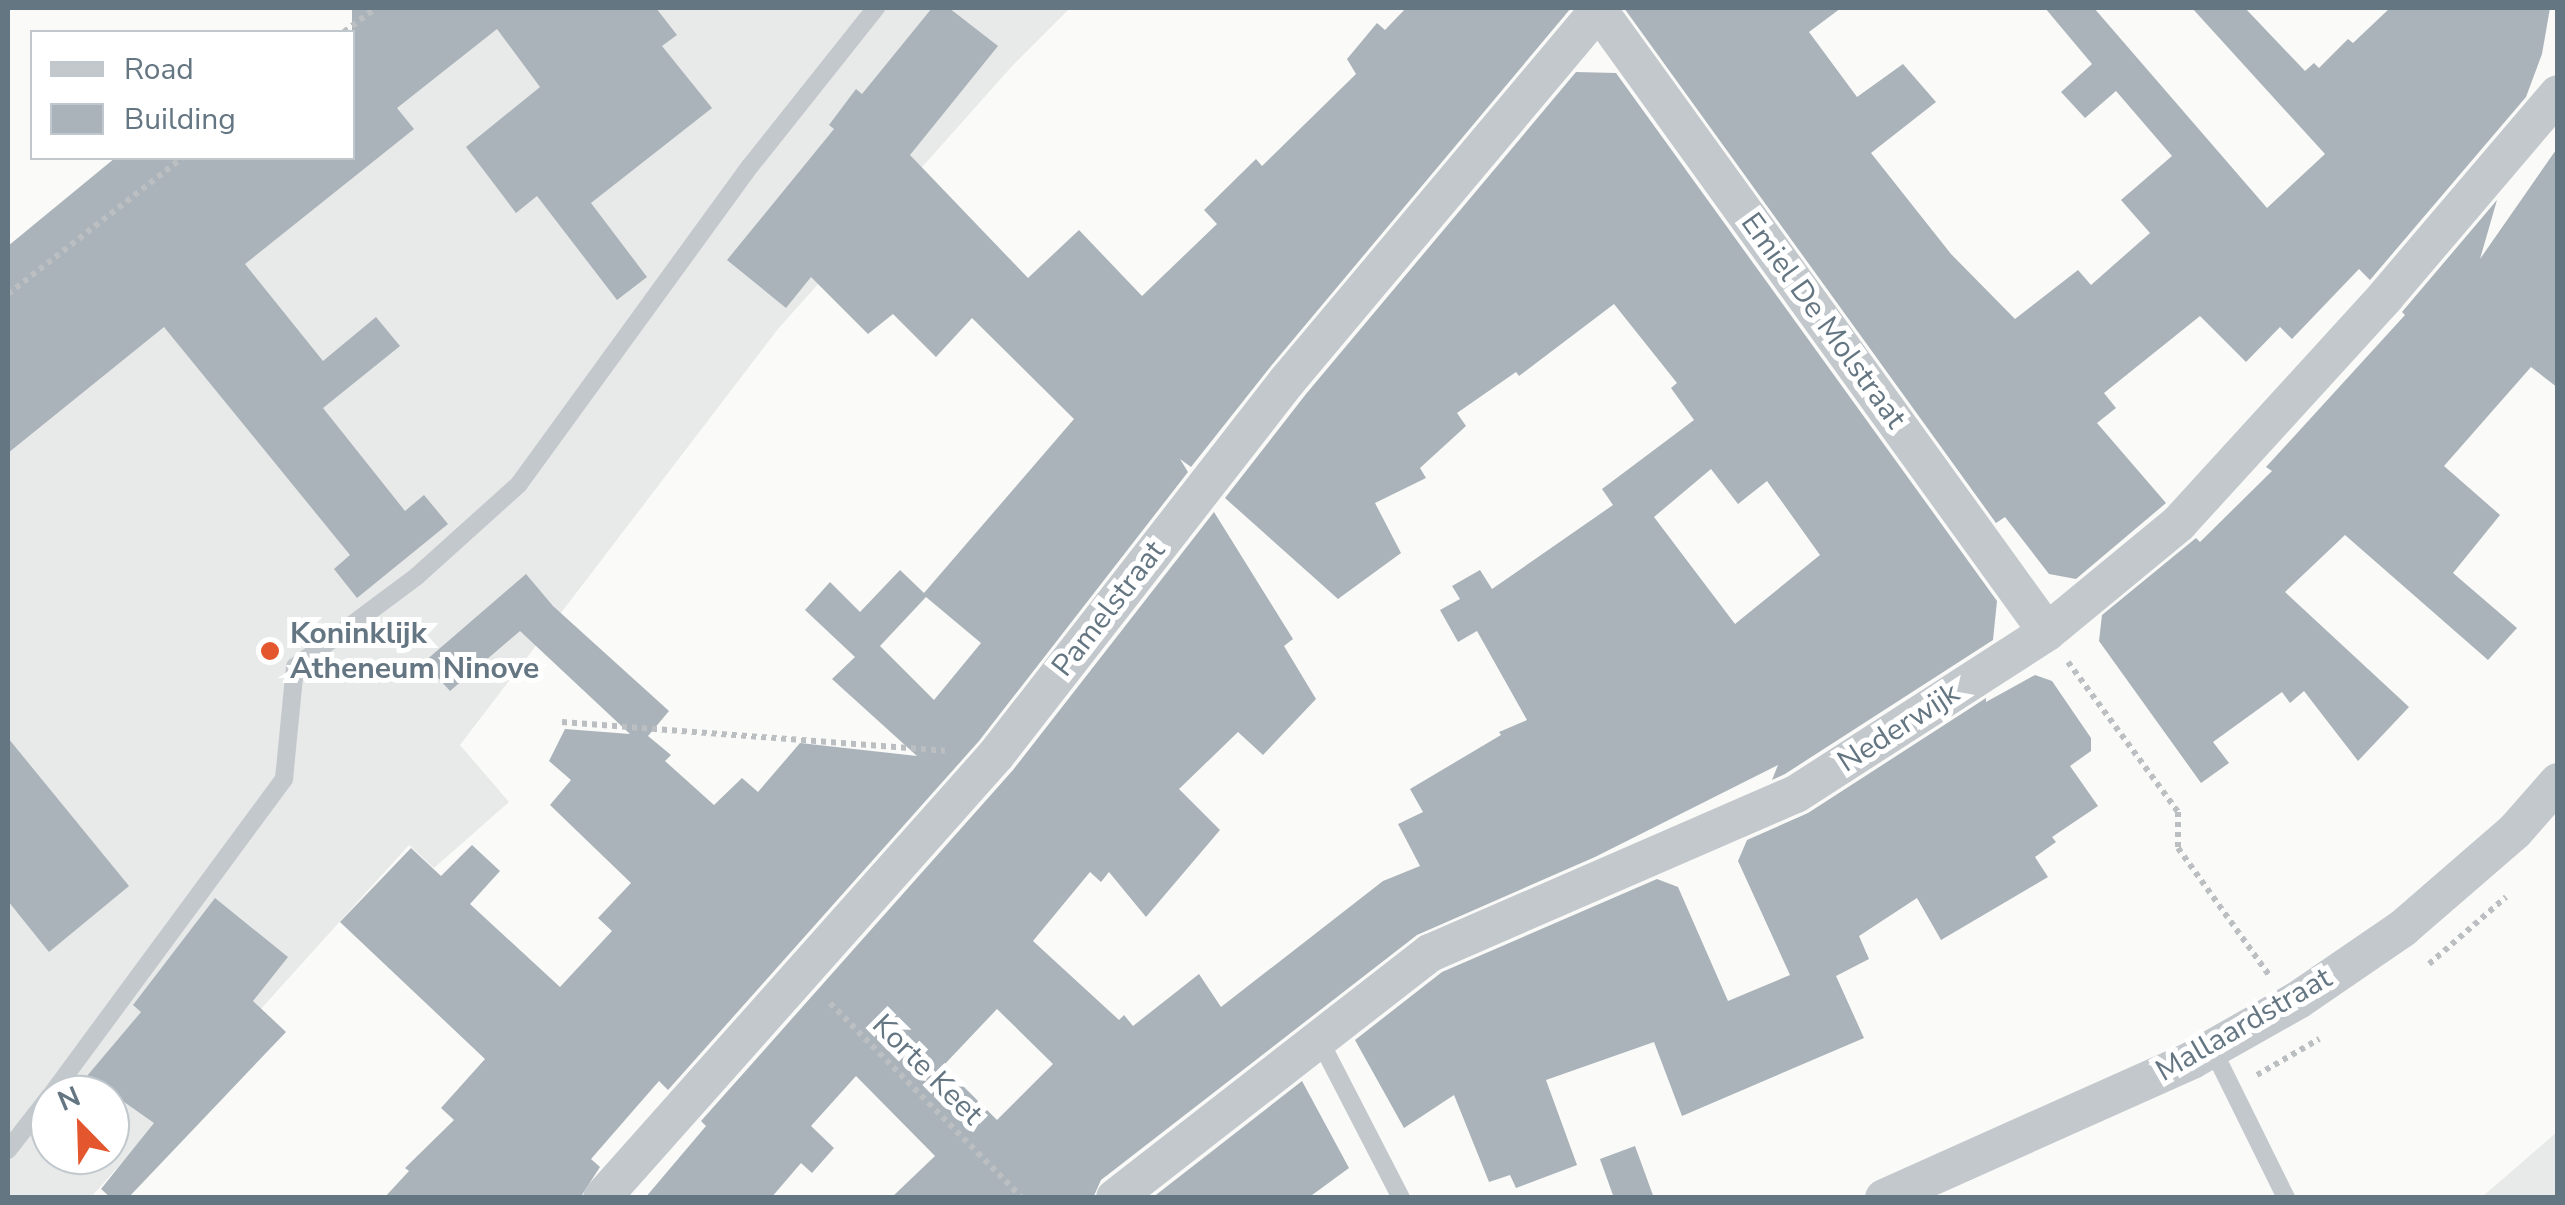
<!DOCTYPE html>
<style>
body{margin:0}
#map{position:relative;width:2565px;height:1205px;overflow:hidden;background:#fafaf8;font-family:"Nunito Sans",sans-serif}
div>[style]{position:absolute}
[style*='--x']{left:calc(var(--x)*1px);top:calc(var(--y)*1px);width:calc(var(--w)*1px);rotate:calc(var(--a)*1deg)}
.built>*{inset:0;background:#e8e9e9}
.building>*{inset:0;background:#aab3b9}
.path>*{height:6px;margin-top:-3px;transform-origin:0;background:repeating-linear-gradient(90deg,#bbbfc2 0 5px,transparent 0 10px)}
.lane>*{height:18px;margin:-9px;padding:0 9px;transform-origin:9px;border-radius:9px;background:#c3c8cc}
.street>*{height:38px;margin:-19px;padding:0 19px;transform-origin:19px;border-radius:19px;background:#c3c8cc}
.dots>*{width:28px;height:28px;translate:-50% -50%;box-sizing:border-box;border:5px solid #fff;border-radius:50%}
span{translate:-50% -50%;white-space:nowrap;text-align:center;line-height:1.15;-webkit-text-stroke:10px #fff;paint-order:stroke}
.street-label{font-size:30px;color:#657683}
.poi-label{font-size:30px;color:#657683;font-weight:700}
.left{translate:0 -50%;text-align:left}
.frame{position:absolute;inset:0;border:10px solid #657683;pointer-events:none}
.legend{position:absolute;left:30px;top:30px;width:325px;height:130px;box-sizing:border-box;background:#fff;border:2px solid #c1c8cd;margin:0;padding:12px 18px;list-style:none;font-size:30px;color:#657683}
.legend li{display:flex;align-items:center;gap:20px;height:50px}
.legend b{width:50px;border:2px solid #c1c8cd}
.north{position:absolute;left:30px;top:1075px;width:100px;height:100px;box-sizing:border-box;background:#fff;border:2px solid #c1c8cd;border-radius:50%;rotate:337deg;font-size:28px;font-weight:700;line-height:40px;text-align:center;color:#657683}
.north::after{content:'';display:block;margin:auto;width:35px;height:45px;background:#e4572e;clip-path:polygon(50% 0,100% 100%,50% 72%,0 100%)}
</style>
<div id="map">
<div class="built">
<div style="clip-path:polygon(evenodd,384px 8px,1070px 8px,1013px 65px,778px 329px,460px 745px,509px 802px,434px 868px,409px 845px,91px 1197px,8px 1197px,8px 301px,194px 158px,352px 158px,376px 15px,384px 8px,50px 1095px,110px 1095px,110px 1155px,50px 1155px,50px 1095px)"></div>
<div style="clip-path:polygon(2557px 1132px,2557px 1197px,2482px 1197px)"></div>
</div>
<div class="building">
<div style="clip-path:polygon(352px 8px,656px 8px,677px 35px,662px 46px,712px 108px,591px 203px,647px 277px,617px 300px,537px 196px,516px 213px,466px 147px,540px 87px,497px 29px,397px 108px,414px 129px,245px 264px,323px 361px,376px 317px,400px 346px,323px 408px,405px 511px,424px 495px,448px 524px,357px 598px,334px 569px,350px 555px,164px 327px,8px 453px,8px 246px,115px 158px,352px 158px)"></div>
<div style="clip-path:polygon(evenodd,932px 8px,949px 8px,998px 46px,910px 155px,1028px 278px,1079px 230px,1142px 296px,1217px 224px,1204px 210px,1256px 159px,1262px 166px,1356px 74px,1347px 59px,1377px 23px,1385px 30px,1406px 8px,1571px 8px,1271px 366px,1191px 467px,1180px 459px,1188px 472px,979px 741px,668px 1090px,659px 1081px,591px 1159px,600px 1167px,580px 1198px,384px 1198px,409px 1171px,405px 1168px,454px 1120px,441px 1108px,485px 1059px,340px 922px,411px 848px,441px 876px,472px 845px,500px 871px,470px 904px,560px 987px,612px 931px,598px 918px,631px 883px,550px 805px,571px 780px,549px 761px,565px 729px,630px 734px,520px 631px,450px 691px,424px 662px,526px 574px,553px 606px,669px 711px,648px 736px,671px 755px,665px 761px,714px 805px,742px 778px,758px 792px,800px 743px,917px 756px,832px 679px,855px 657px,805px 610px,830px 582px,860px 612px,900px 570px,924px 593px,1074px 419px,972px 318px,936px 357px,893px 314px,868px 334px,811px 277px,786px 308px,727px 260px,834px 129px,829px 125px,856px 89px,862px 94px,932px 8px,926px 597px,981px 643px,934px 700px,880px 646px,926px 597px)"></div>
<div style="clip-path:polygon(1624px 8px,1841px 8px,1809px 32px,1857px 97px,1903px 64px,1936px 102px,1871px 153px,1951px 254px,2015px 319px,2078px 270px,2091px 285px,2150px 233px,2121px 200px,2172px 156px,2116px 91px,2085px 118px,2061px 92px,2092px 64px,2045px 8px,2094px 8px,2267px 208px,2325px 154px,2192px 8px,2245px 8px,2305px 71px,2314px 63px,2319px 68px,2348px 39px,2353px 43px,2390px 8px,2550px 8px,2542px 54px,2526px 97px,2370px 280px,2359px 269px,2292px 339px,2280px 327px,2246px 362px,2200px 316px,2104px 393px,2116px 408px,2097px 423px,2166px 503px,2076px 579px,2049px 574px,2005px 517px,1996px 523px)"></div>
<div style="clip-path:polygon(evenodd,1576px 72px,1616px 73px,1997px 601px,1993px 640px,1785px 774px,1772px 780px,1778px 765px,1595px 857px,1417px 935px,1101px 1180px,1093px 1198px,891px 1198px,935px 1156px,856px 1076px,811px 1126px,834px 1148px,812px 1173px,801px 1163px,771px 1198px,645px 1198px,706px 1126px,701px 1121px,1013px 770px,1214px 512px,1293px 639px,1284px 646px,1316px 699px,1263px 755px,1238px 732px,1179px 789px,1220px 830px,1146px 917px,1109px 872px,1101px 882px,1090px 872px,1033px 941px,1119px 1020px,1124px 1015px,1133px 1026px,1199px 974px,1221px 1007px,1383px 881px,1420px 866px,1398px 824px,1423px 812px,1410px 789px,1501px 735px,1499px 732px,1527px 720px,1477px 631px,1458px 642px,1440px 610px,1460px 599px,1452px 586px,1480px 570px,1492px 589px,1613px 505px,1602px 489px,1694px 420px,1671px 388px,1677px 383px,1614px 304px,1519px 376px,1516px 372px,1457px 413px,1466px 426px,1420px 468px,1426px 478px,1375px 503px,1401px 553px,1338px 599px,1225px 498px,1306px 394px,1576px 72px,1711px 469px,1738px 504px,1767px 481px,1820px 555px,1735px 624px,1654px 517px,1711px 469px,1576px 72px,997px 1009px,1053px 1064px,997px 1120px,943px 1066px,997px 1009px)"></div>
<div style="clip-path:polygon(2558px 147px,2558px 388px,2531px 367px,2444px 466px,2500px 515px,2453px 573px,2517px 628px,2488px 660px,2345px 535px,2285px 592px,2409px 707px,2358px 761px,2304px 691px,2290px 703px,2282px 692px,2213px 742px,2229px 763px,2201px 783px,2099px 641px,2102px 615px,2196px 538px,2200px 542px,2272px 471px,2266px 467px,2405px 315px,2402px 312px,2497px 200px,2480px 259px)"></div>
<div style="clip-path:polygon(2035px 675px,2052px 681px,2091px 738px,2091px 751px,2070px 766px,2098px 806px,2052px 837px,2056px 842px,2035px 857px,2048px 877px,1941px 940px,1917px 898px,1859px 936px,1869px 959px,1836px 976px,1864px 1038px,1682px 1116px,1654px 1042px,1546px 1080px,1577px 1165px,1516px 1188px,1510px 1175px,1489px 1182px,1454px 1095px,1404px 1128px,1355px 1040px,1442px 972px,1657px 879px,1678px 887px,1728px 1001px,1790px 975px,1738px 861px,1747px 840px,1808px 813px,1986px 698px,1986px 702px)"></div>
<div style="clip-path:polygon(8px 738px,129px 886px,49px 952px,8px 901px)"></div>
<div style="clip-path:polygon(215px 898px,288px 957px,253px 1001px,286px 1032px,128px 1198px,111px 1198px,101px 1189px,154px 1123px,87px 1076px,141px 1012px,133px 1005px)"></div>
<div style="clip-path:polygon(1302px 1081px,1349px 1168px,1308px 1198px,1152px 1198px)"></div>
<div style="clip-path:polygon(1635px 1146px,1654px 1198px,1614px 1198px,1600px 1159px)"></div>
</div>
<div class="path">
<div style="--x:344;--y:32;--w:40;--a:-37"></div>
<div style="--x:8;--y:294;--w:221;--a:-38"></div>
<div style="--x:2068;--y:662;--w:186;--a:53.7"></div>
<div style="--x:2178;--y:812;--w:36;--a:90"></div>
<div style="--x:2178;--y:848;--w:156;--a:54.4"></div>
<div style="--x:562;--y:722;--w:384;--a:4.3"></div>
<div style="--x:2429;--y:964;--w:102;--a:-41"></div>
<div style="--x:830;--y:1003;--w:274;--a:45.4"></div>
<div style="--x:2257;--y:1075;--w:72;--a:-30.1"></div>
</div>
<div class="lane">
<div style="--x:1319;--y:1039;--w:179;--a:62.7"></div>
<div style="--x:2212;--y:1048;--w:167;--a:63.7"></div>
<div style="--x:51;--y:1095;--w:393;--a:-53.6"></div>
<div style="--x:284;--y:779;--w:113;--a:-84.4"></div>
<div style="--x:295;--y:667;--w:152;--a:-36.7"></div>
<div style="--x:417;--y:576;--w:137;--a:-42"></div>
<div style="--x:519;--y:484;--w:394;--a:-54"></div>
<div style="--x:751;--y:165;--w:201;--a:-51.5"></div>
<div style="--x:8;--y:1150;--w:68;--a:-52.1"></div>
</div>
<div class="street">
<div style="--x:1597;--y:8;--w:769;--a:54.2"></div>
<div style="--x:602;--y:1198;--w:593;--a:-48.35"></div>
<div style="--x:996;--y:755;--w:475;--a:-52.1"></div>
<div style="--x:1288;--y:380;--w:486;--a:-50"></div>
<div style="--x:1115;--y:1198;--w:399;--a:-37.9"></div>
<div style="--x:1430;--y:953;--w:399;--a:-23.5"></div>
<div style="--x:1796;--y:794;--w:299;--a:-32.8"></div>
<div style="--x:2047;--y:632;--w:171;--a:-39.5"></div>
<div style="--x:2179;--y:523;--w:307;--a:-47.6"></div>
<div style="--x:2386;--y:296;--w:265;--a:-49.6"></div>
<div style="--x:1884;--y:1198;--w:338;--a:-24.1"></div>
<div style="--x:2192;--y:1060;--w:122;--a:-29.5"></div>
<div style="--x:2298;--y:1000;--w:127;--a:-34.4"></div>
<div style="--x:2403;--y:928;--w:148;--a:-40.9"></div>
<div style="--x:2515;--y:831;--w:65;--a:-48.7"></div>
</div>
<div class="dots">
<div style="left:270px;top:651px;background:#e4572e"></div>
</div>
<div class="street-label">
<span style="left:1823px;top:321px;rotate:54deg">Emiel De Molstraat</span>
<span style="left:1109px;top:609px;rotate:-52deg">Pamelstraat</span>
<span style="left:1899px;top:728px;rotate:-33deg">Nederwijk</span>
<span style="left:2244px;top:1025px;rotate:-30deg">Mallaardstraat</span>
<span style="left:927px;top:1070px;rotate:45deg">Korte Keet</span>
</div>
<div class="poi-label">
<span class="left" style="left:290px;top:651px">Koninklijk<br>Atheneum Ninove</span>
</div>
<div class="frame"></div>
<ul class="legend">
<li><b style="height:12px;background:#c3c8cc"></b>Road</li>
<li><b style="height:28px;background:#aab3b9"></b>Building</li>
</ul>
<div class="north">N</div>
</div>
